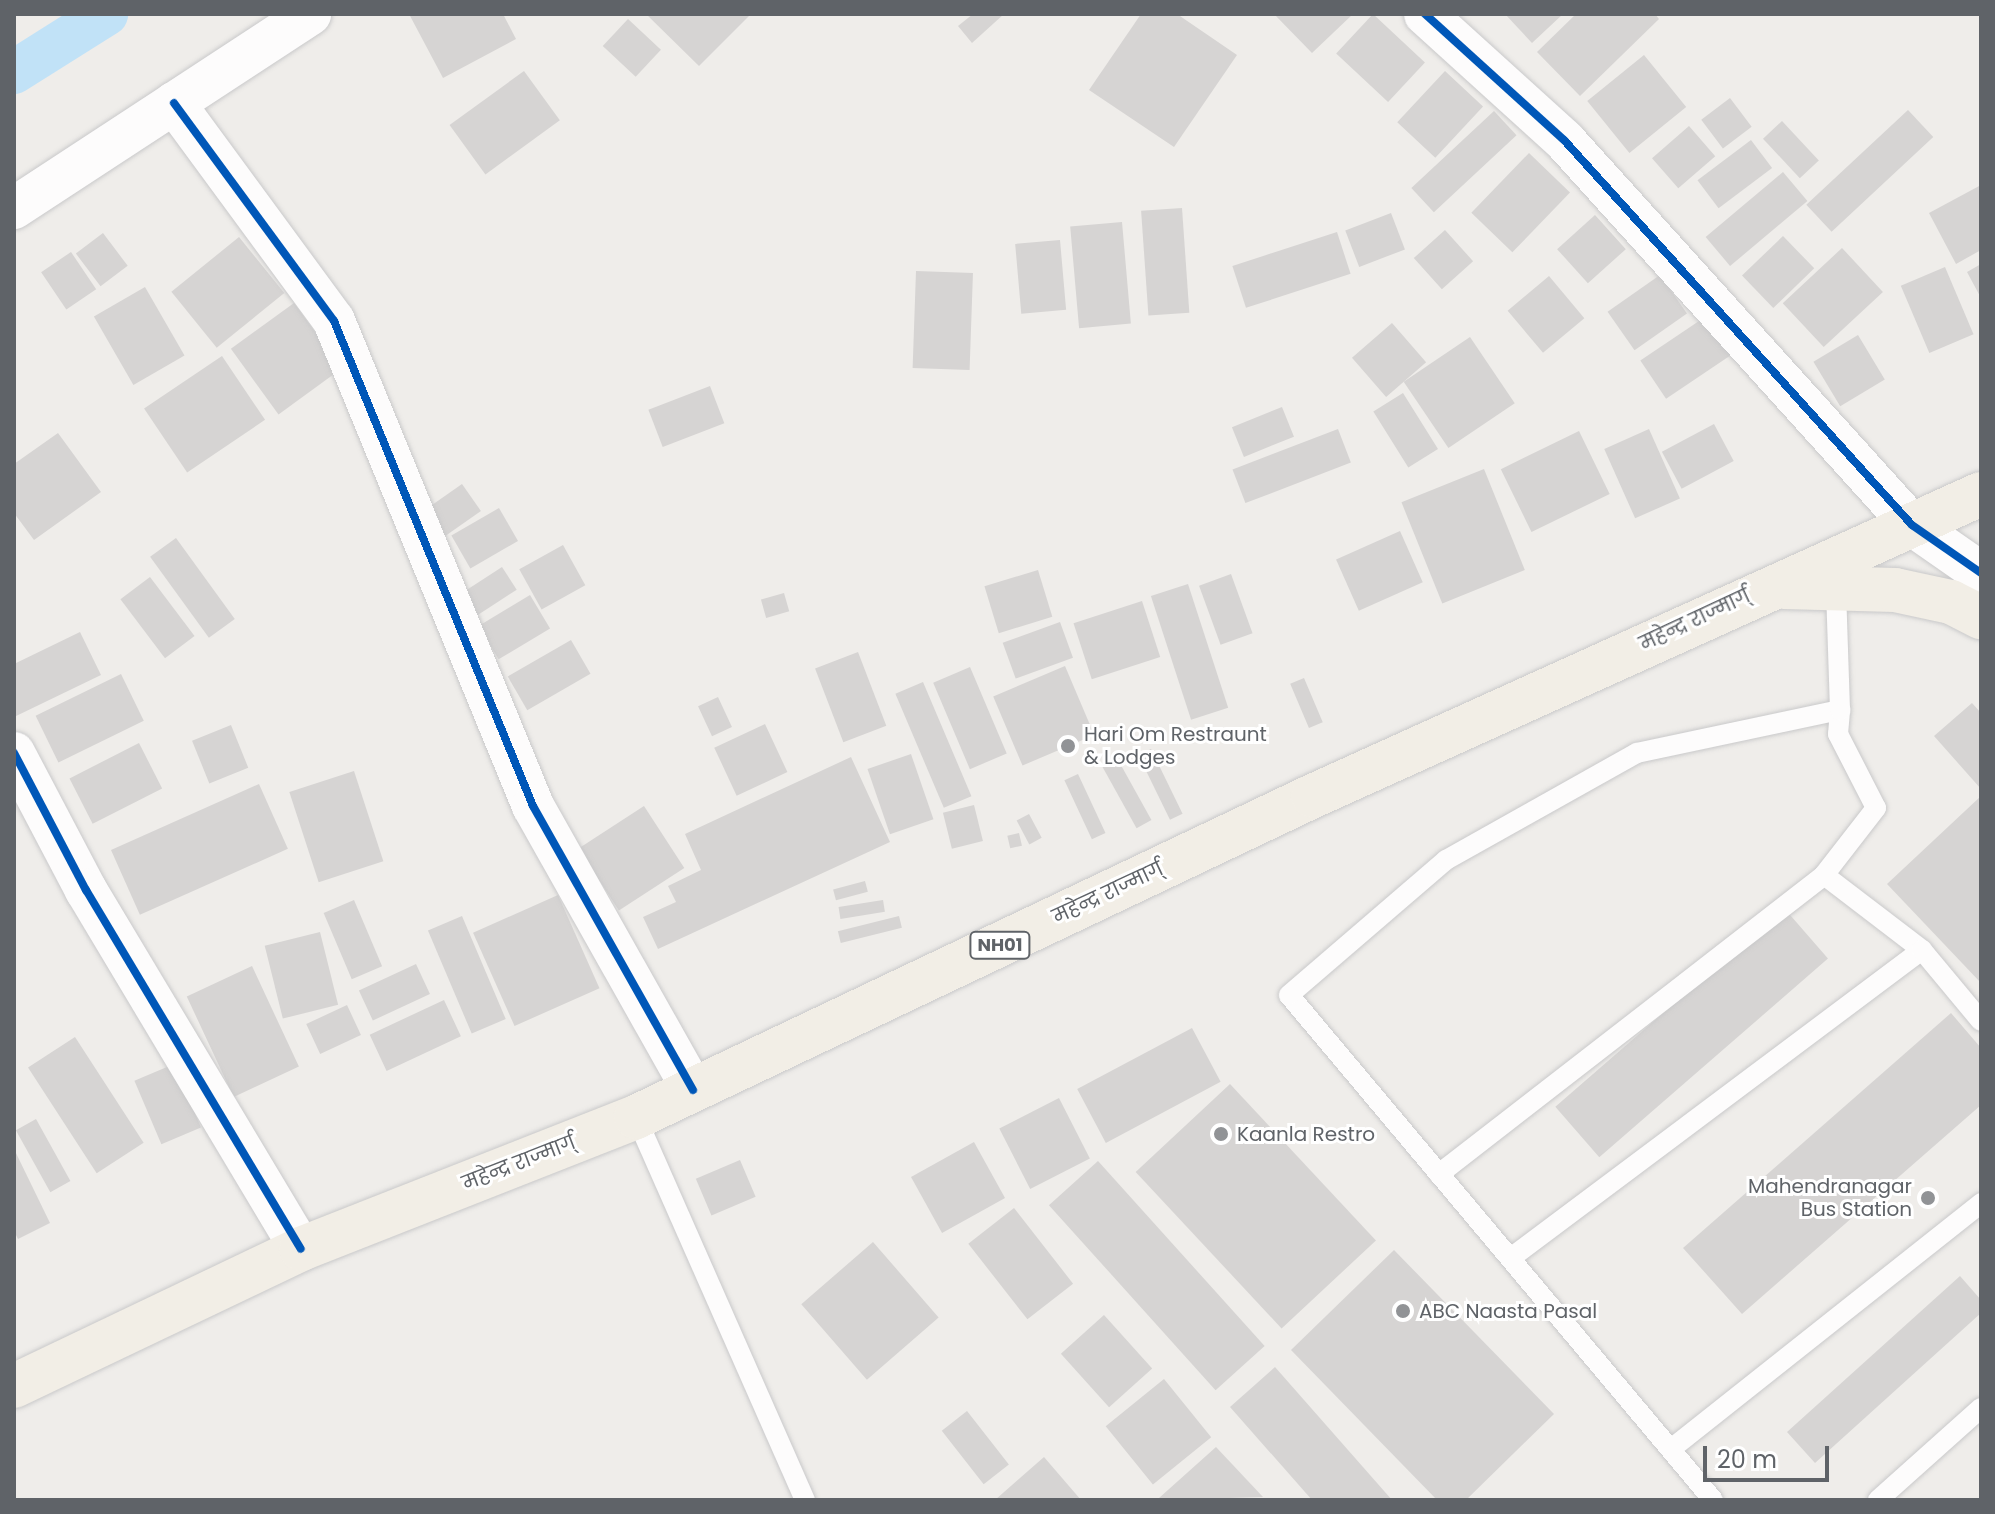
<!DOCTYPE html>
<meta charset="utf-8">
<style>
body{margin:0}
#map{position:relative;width:1995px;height:1514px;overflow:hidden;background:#efedea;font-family:Poppins,"Noto Sans Devanagari",sans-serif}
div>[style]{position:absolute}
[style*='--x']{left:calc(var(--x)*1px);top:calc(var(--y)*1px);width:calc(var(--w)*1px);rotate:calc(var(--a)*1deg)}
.canal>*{height:44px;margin:-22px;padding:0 22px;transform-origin:22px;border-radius:22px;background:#c1e2f7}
.building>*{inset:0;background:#d6d4d3;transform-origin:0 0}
.roads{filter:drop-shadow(0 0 2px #c9c9ca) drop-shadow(0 0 2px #c9c9ca)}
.service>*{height:20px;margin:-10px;padding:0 10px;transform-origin:10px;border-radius:10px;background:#fdfcfc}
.minor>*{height:42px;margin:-21px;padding:0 21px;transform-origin:21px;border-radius:21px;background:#fdfcfc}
.trunk>*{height:44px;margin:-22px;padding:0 22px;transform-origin:22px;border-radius:22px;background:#f2eee6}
.cycleway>*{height:8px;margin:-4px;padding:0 4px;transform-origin:4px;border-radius:4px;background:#0057b8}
.dots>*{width:22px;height:22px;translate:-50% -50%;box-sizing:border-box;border:4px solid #fff;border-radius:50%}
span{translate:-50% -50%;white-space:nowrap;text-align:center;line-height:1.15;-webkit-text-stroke:6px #fff;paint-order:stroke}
.shield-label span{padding:2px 6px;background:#fff;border:2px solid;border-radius:6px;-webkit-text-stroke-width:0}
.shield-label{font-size:18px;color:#5f6368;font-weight:700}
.street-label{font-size:20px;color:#5f6368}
.poi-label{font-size:20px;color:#5f6368}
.left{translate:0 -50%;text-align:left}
.right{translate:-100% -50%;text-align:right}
.frame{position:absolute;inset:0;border:16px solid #5f6368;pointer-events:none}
.scale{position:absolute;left:1703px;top:1446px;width:126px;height:36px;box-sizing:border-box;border:4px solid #5f6368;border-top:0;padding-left:10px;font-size:24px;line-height:28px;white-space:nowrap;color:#5f6368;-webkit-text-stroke:6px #fff;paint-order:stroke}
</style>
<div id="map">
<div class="canal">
<div style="--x:14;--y:72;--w:109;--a:-32.2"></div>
</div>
<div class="building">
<div style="clip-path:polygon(409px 14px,503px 14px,516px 39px,443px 78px)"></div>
<div style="clip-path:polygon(646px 14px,751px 14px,699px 66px)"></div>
<div style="clip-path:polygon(973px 14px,1004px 14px,972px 43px,958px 26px)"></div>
<div style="clip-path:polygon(1141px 14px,1177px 14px,1237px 55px,1174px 147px,1089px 90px)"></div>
<div style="clip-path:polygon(1274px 14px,1353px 14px,1312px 53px)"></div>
<div style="left:1373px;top:14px;width:71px;height:54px;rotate:43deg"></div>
<div style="clip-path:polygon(1505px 14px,1563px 14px,1532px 43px)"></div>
<div style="clip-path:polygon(1576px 14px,1655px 14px,1659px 19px,1580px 96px,1537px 52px)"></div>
<div style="left:628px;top:19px;width:45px;height:37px;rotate:43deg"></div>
<div style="left:1644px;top:55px;width:67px;height:73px;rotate:51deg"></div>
<div style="left:524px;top:71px;width:61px;height:92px;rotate:54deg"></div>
<div style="left:1445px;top:71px;width:52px;height:70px;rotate:43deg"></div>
<div style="left:1730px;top:98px;width:36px;height:36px;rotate:53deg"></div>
<div style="left:1908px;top:110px;width:37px;height:139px;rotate:47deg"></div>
<div style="left:1494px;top:111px;width:33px;height:113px;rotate:47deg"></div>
<div style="left:1782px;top:121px;width:54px;height:26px;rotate:47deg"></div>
<div style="left:1689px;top:126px;width:40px;height:49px;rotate:49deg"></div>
<div style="left:1751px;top:140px;width:35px;height:67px;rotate:53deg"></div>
<div style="left:1529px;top:153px;width:57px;height:83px;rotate:44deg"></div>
<div style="left:1783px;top:172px;width:38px;height:101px;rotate:50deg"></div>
<div style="clip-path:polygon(1981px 185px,1981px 250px,1956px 264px,1929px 213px)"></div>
<div style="left:1182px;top:208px;width:105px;height:41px;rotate:86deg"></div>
<div style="left:1391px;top:213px;width:39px;height:49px;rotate:69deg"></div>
<div style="left:1595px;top:215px;width:46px;height:51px;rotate:48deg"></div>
<div style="left:1122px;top:222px;width:102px;height:52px;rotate:85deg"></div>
<div style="left:1445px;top:230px;width:42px;height:42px;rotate:48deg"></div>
<div style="left:1337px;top:232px;width:44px;height:110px;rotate:72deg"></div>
<div style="left:103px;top:233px;width:41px;height:34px;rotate:53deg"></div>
<div style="left:1783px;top:236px;width:45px;height:57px;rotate:46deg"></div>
<div style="left:239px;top:237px;width:72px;height:87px;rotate:51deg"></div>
<div style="left:1060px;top:240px;width:70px;height:45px;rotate:85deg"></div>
<div style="left:1842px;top:248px;width:60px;height:81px;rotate:47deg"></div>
<div style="left:71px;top:252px;width:45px;height:36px;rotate:56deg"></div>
<div style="clip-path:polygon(1981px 264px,1981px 298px,1967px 272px)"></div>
<div style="left:1945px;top:267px;width:73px;height:48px;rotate:67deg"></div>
<div style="left:916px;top:271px;width:57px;height:97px;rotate:2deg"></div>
<div style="left:1660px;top:275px;width:47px;height:64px;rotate:55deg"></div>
<div style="left:1549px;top:276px;width:55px;height:54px;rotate:50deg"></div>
<div style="left:145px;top:287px;width:79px;height:59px;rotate:60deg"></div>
<div style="left:294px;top:303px;width:81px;height:78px;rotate:54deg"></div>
<div style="left:1705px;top:317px;width:46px;height:78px;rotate:56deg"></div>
<div style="left:1392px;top:323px;width:52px;height:53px;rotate:49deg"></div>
<div style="left:1858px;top:335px;width:52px;height:52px;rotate:59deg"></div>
<div style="left:1470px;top:337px;width:80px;height:80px;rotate:56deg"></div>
<div style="left:222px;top:356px;width:77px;height:94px;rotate:56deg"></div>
<div style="left:710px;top:386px;width:40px;height:66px;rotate:69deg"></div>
<div style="left:1403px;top:393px;width:66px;height:35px;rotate:58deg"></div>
<div style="left:1282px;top:407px;width:32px;height:54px;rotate:68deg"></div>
<div style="left:1714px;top:424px;width:42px;height:59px;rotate:62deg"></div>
<div style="left:1338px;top:429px;width:36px;height:113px;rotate:69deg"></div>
<div style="left:1649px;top:429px;width:76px;height:49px;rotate:66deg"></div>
<div style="left:1579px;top:431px;width:70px;height:87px;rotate:64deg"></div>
<div style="clip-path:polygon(58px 433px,101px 492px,34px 540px,14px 513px,14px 464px)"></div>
<div style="left:1484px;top:469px;width:109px;height:89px;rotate:68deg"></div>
<div style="left:462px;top:484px;width:33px;height:44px;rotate:55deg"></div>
<div style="left:499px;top:508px;width:38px;height:55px;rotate:60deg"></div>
<div style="left:1400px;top:531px;width:56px;height:70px;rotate:66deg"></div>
<div style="left:176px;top:538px;width:100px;height:32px;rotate:54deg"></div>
<div style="left:563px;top:545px;width:46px;height:50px;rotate:61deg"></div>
<div style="left:502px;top:567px;width:27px;height:50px;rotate:57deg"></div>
<div style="left:1038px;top:570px;width:49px;height:56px;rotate:73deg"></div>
<div style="left:1231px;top:574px;width:63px;height:34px;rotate:70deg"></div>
<div style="left:150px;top:577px;width:74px;height:37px;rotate:53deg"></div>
<div style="left:1188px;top:584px;width:130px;height:39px;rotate:72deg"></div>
<div style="left:784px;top:593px;width:19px;height:24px;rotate:74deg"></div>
<div style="left:530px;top:595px;width:39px;height:60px;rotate:59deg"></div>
<div style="left:1142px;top:601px;width:59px;height:72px;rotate:72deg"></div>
<div style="left:1060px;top:622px;width:38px;height:61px;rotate:70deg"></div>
<div style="clip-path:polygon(80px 632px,101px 675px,14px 717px,14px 664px)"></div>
<div style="left:571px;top:640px;width:39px;height:73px;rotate:60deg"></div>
<div style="left:858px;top:652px;width:79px;height:46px;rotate:69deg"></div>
<div style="left:1065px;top:666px;width:75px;height:78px;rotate:67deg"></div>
<div style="left:970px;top:667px;width:94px;height:40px;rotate:67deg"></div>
<div style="left:121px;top:674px;width:52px;height:95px;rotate:64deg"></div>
<div style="left:1304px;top:678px;width:48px;height:15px;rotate:67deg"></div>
<div style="left:923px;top:682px;width:124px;height:30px;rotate:67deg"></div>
<div style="left:718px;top:697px;width:33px;height:22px;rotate:65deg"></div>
<div style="clip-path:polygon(1972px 703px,1981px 713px,1981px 789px,1934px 736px)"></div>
<div style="left:765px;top:724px;width:53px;height:56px;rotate:65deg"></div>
<div style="left:231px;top:725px;width:46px;height:42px;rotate:68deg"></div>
<div style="left:139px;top:743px;width:51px;height:78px;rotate:63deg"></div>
<div style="left:1151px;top:749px;width:72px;height:14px;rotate:64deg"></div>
<div style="left:911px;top:754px;width:69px;height:46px;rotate:71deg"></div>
<div style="clip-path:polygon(851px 757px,890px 842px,658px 949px,643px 917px,676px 902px,668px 886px,701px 870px,685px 834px)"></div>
<div style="left:1117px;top:758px;width:71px;height:17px;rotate:61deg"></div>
<div style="left:354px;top:771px;width:95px;height:68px;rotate:72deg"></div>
<div style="left:1078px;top:774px;width:65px;height:15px;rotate:65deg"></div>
<div style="left:259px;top:784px;width:71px;height:162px;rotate:66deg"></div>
<div style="clip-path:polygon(1981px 796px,1981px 983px,1887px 884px)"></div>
<div style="left:974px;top:805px;width:37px;height:32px;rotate:76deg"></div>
<div style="left:644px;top:806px;width:74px;height:78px;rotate:57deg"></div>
<div style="left:1029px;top:814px;width:27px;height:14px;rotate:62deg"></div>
<div style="left:1019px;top:833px;width:13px;height:12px;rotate:77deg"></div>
<div style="left:865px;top:881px;width:11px;height:33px;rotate:75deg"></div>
<div style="left:558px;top:895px;width:102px;height:93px;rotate:66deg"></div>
<div style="left:354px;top:900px;width:72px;height:33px;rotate:67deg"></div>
<div style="left:883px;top:900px;width:12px;height:45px;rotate:81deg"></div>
<div style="left:1784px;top:908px;width:67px;height:303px;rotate:49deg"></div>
<div style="left:462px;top:916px;width:112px;height:37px;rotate:67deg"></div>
<div style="left:899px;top:916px;width:12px;height:63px;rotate:76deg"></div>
<div style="left:320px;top:932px;width:75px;height:57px;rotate:76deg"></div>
<div style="left:416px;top:964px;width:33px;height:63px;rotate:65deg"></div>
<div style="left:252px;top:966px;width:111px;height:72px;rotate:65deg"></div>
<div style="left:444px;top:1000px;width:40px;height:82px;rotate:65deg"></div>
<div style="left:347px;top:1005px;width:33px;height:45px;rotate:65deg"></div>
<div style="clip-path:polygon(1951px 1013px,1981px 1048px,1981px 1105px,1742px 1314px,1683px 1248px)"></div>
<div style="left:1192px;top:1028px;width:61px;height:130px;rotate:62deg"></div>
<div style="left:75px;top:1037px;width:126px;height:56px;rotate:57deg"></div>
<div style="left:174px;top:1064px;width:69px;height:43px;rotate:67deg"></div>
<div style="left:1230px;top:1084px;width:214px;height:129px;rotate:47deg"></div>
<div style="left:1059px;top:1098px;width:68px;height:67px;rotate:63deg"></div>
<div style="left:36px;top:1119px;width:71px;height:23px;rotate:61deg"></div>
<div style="left:974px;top:1142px;width:64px;height:72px;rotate:61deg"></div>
<div style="clip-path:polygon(14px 1149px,50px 1223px,18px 1239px,14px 1231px)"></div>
<div style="left:740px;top:1160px;width:40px;height:48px;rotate:67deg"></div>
<div style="left:1098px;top:1161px;width:249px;height:66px;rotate:48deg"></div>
<div style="left:1014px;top:1208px;width:96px;height:58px;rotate:52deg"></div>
<div style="left:873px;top:1242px;width:100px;height:95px;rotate:49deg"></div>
<div style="clip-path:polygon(1394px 1250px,1554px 1414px,1466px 1500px,1437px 1500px,1291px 1350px)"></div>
<div style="clip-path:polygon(1960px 1276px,1981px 1300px,1981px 1313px,1815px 1463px,1787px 1432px)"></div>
<div style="left:1104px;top:1315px;width:72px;height:58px;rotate:48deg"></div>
<div style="clip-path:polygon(1275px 1367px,1392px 1500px,1312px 1500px,1230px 1407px)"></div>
<div style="left:1164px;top:1379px;width:75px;height:75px;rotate:51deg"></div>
<div style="left:967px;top:1411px;width:68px;height:32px;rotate:52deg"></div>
<div style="clip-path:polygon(1216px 1447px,1263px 1497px,1161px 1500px,1159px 1498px)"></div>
<div style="clip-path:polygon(1044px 1457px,1081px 1500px,995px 1500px)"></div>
</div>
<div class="roads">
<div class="service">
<div style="--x:1824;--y:875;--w:123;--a:37.4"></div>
<div style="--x:636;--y:1117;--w:419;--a:66.2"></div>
<div style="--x:1439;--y:1174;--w:487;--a:-37.8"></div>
<div style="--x:1824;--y:875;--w:85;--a:-52.2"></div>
<div style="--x:1876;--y:808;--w:83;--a:-117.2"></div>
<div style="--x:1838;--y:734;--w:24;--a:-85"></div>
<div style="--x:1512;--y:1257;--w:512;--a:-36.83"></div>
<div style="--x:1922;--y:950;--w:92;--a:50.3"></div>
<div style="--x:1671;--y:1449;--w:396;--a:-38.4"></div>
<div style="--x:1713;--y:1500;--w:659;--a:-130.02"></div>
<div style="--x:1289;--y:995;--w:207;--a:-40.7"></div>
<div style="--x:1446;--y:860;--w:219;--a:-29.3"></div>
<div style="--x:1637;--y:753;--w:208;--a:-12"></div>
<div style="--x:1840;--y:710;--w:122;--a:-91.9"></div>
<div style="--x:1878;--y:1500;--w:138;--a:-41.8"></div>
</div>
<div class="minor">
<div style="--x:1425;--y:14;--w:188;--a:42.2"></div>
<div style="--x:1564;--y:140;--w:519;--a:47.89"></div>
<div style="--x:1912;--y:525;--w:84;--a:34.8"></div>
<div style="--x:174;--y:103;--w:270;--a:53.7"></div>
<div style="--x:334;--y:321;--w:524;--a:67.69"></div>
<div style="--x:533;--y:806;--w:326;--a:60.6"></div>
<div style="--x:14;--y:208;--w:354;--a:-33.2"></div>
<div style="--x:14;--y:753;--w:155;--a:62.3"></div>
<div style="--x:86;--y:890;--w:418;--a:59.1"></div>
</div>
<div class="trunk">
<div style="--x:1784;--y:587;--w:111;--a:1.5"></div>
<div style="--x:1895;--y:590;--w:57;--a:12.1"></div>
<div style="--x:1951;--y:602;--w:34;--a:27"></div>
<div style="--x:14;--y:1386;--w:318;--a:-25.5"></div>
<div style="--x:301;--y:1249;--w:360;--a:-21.5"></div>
<div style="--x:636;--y:1117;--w:749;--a:-25.37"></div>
<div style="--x:1313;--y:796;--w:733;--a:-24.33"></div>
</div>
</div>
<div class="cycleway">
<div style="--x:1425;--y:14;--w:188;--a:42.2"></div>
<div style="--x:1564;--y:140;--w:519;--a:47.89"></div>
<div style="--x:1912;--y:525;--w:84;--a:34.8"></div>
<div style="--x:174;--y:103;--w:270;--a:53.7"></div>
<div style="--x:334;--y:321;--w:524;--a:67.69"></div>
<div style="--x:533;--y:806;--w:326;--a:60.6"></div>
<div style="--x:14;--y:753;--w:155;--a:62.3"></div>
<div style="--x:86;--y:890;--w:418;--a:59.1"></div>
</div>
<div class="dots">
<div style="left:1068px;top:746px;background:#919396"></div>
<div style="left:1221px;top:1134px;background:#919396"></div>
<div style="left:1928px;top:1198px;background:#919396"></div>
<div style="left:1403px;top:1311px;background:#919396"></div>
</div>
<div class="shield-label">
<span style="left:1000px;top:945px">NH01</span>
</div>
<div class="street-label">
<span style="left:1695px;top:620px;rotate:-25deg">महेन्द्र राज्मार्ग्</span>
<span style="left:1108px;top:893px;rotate:-25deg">महेन्द्र राज्मार्ग्</span>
<span style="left:519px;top:1163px;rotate:-21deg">महेन्द्र राज्मार्ग्</span>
</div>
<div class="poi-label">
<span class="left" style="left:1084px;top:746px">Hari Om Restraunt<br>&amp; Lodges</span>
<span class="left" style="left:1237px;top:1134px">Kaanla Restro</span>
<span class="right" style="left:1912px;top:1198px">Mahendranagar<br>Bus Station</span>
<span class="left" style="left:1419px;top:1311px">ABC Naasta Pasal</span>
</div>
<div class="frame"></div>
<div class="scale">20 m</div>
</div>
